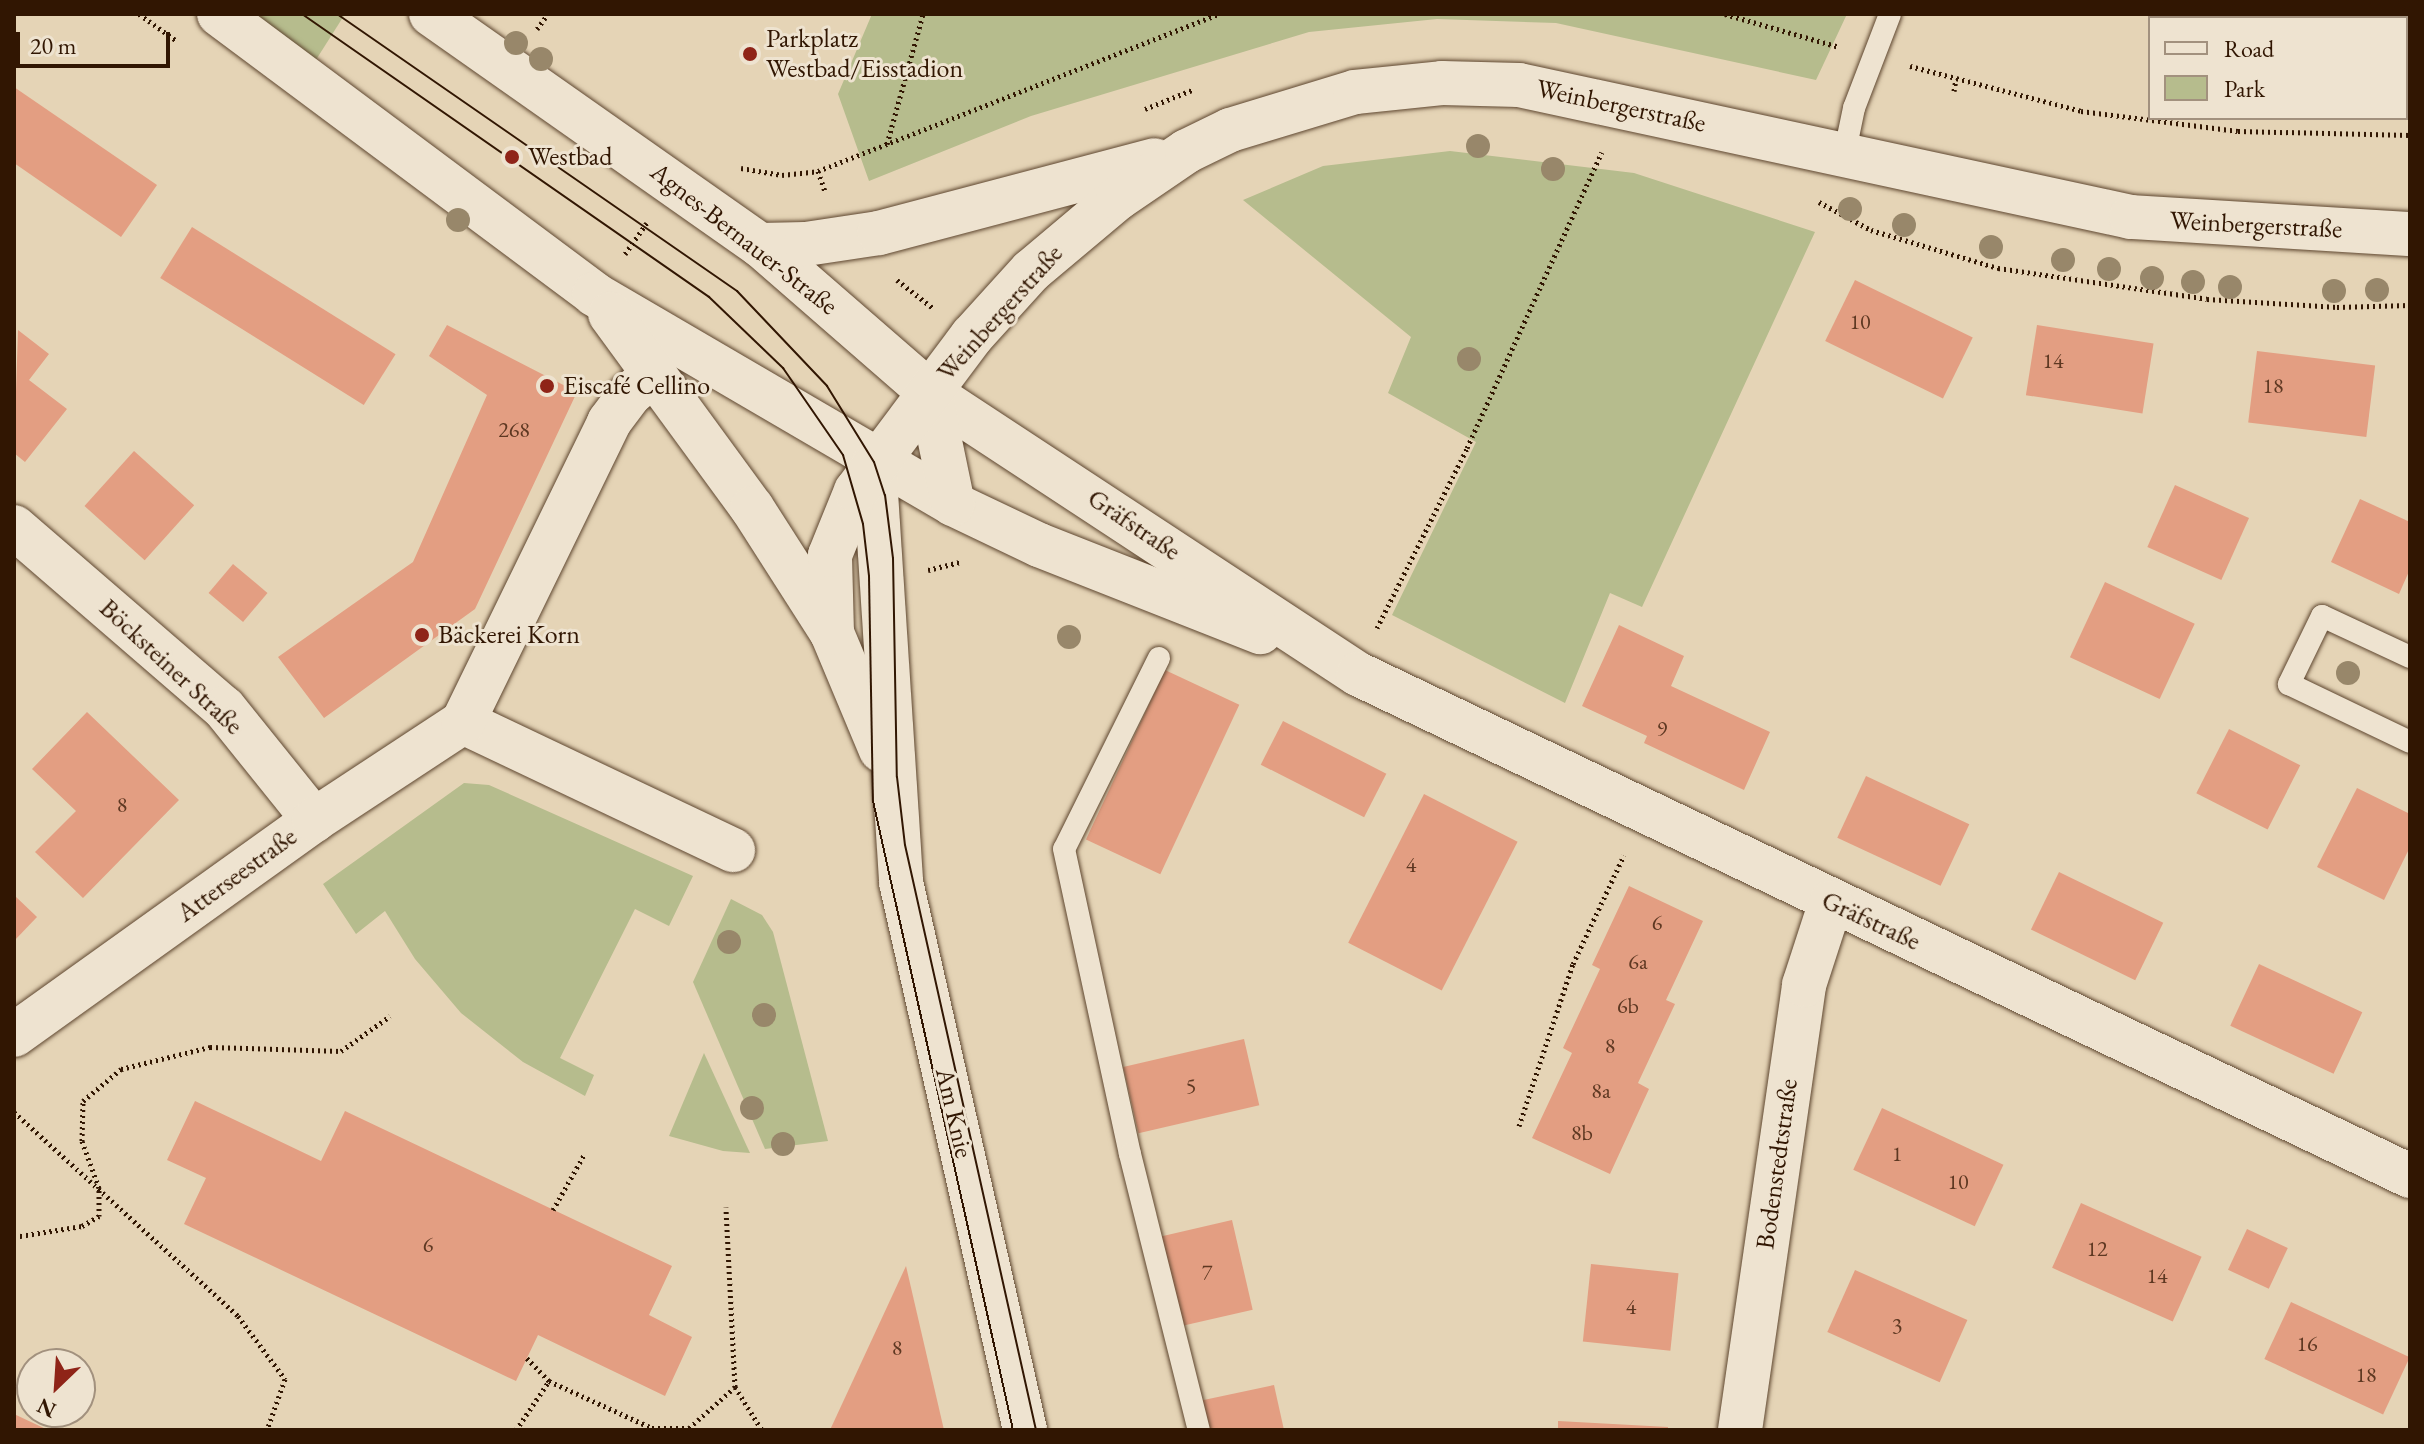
<!DOCTYPE html>
<meta charset="utf-8">
<style>
body{margin:0}
#map{position:relative;width:2424px;height:1444px;overflow:hidden;background:#e5d4b6;font-family:"EB Garamond",serif}
div>[style]{position:absolute}
[style*='--x']{left:calc(var(--x)*1px);top:calc(var(--y)*1px);width:calc(var(--w)*1px);rotate:calc(var(--a)*1deg)}
.green>*{inset:0;background:#b6bc8d}
.building>*{inset:0;background:#e39e82;transform-origin:0 0}
.path>*{height:5px;margin-top:-2.5px;transform-origin:0;background:repeating-linear-gradient(90deg,#311602 0 2px,transparent 0 6px)}
.roads{filter:drop-shadow(0 0 2px #5e462f) drop-shadow(0 0 2px #5e462f)}
.service>*{height:22px;margin:-11px;padding:0 11px;transform-origin:11px;border-radius:11px;background:#eee3d0}
.minor>*{height:44px;margin:-22px;padding:0 22px;transform-origin:22px;border-radius:22px;background:#eee3d0}
.secondary>*{height:44px;margin:-22px;padding:0 22px;transform-origin:22px;border-radius:22px;background:#eee3d0}
.tram>*{height:2px;margin:-1px;padding:0 1px;transform-origin:1px;border-radius:1px;background:#311602}
.trees>*{width:24px;height:24px;margin:-12px;border-radius:50%;background:#98876a}
.dots>*{width:22px;height:22px;translate:-50% -50%;box-sizing:border-box;border:4px solid #eee3d0;border-radius:50%}
span{translate:-50% -50%;white-space:nowrap;text-align:center;line-height:1.15;-webkit-text-stroke:6px #eee3d0;paint-order:stroke}
.number-label{font-size:22px;color:#5e3822}
.number-label span{-webkit-text-stroke-width:0}
.poi-label{font-size:26px;color:#311602}
.left{translate:0 -50%;text-align:left}
.street-label{font-size:26px;color:#311602}
.frame{position:absolute;inset:0;border:16px solid #311602;pointer-events:none}
.legend{position:absolute;left:2148px;top:16px;width:260px;height:104px;box-sizing:border-box;background:#eee3d0;border:2px solid #a2917e;margin:0;padding:10px 14px;list-style:none;font-size:24px;color:#311602}
.legend li{display:flex;align-items:center;gap:16px;height:40px}
.legend b{width:40px;border:2px solid #a2917e}
.north{position:absolute;left:16px;top:1348px;width:80px;height:80px;box-sizing:border-box;background:#eee3d0;border:2px solid #a2917e;border-radius:50%;rotate:205deg;font-size:22px;font-weight:700;line-height:32px;text-align:center;color:#311602}
.north::after{content:'';display:block;margin:auto;width:28px;height:36px;background:#8f2418;clip-path:polygon(50% 0,100% 100%,50% 72%,0 100%)}
.scale{position:absolute;left:16px;top:32px;width:154px;height:36px;box-sizing:border-box;border:4px solid #311602;border-top:0;padding-left:10px;font-size:24px;line-height:28px;white-space:nowrap;color:#311602;-webkit-text-stroke:6px #eee3d0;paint-order:stroke}
</style>
<div id="map">
<div class="green">
<div style="clip-path:polygon(249px 14px,345px 14px,314px 63px)"></div>
<div style="clip-path:polygon(872px 14px,1847px 14px,1816px 80px,1556px 23px,1437px 19px,1309px 32px,1031px 116px,869px 181px,838px 94px)"></div>
<div style="clip-path:polygon(1450px 151px,1634px 173px,1815px 232px,1642px 607px,1610px 593px,1565px 703px,1392px 615px,1476px 442px,1388px 393px,1411px 337px,1243px 200px,1323px 166px)"></div>
<div style="clip-path:polygon(464px 783px,489px 785px,693px 876px,669px 926px,635px 909px,560px 1058px,594px 1075px,585px 1096px,523px 1062px,461px 1013px,415px 959px,385px 911px,356px 934px,323px 884px)"></div>
<div style="clip-path:polygon(731px 899px,762px 915px,773px 932px,828px 1141px,765px 1149px,693px 982px)"></div>
<div style="clip-path:polygon(704px 1053px,750px 1153px,723px 1151px,669px 1136px)"></div>
</div>
<div class="building">
<div style="clip-path:polygon(14px 87px,157px 185px,121px 237px,14px 163px)"></div>
<div style="left:192px;top:227px;width:240px;height:60px;rotate:32deg"></div>
<div style="left:1855px;top:280px;width:131px;height:68px;rotate:26deg"></div>
<div style="clip-path:polygon(447px 325px,577px 392px,475px 609px,324px 718px,278px 657px,413px 562px,487px 395px,429px 356px)"></div>
<div style="left:2037px;top:325px;width:118px;height:71px;rotate:9deg"></div>
<div style="clip-path:polygon(18px 330px,49px 354px,29px 380px,67px 409px,25px 462px,14px 453px)"></div>
<div style="left:2257px;top:351px;width:119px;height:72px;rotate:7deg"></div>
<div style="left:134px;top:451px;width:81px;height:74px;rotate:42deg"></div>
<div style="left:2175px;top:485px;width:81px;height:68px;rotate:24deg"></div>
<div style="clip-path:polygon(2360px 499px,2410px 522px,2410px 569px,2399px 594px,2331px 562px)"></div>
<div style="left:233px;top:564px;width:45px;height:38px;rotate:40deg"></div>
<div style="left:2105px;top:582px;width:99px;height:83px;rotate:25deg"></div>
<div style="clip-path:polygon(1619px 625px,1684px 656px,1671px 686px,1770px 732px,1744px 790px,1644px 743px,1647px 736px,1582px 706px)"></div>
<div style="left:1165px;top:670px;width:82px;height:187px;rotate:25deg"></div>
<div style="clip-path:polygon(87px 712px,179px 800px,83px 898px,35px 852px,76px 811px,32px 769px)"></div>
<div style="left:1283px;top:721px;width:116px;height:49px;rotate:27deg"></div>
<div style="left:2229px;top:729px;width:80px;height:72px;rotate:27deg"></div>
<div style="left:1866px;top:776px;width:114px;height:68px;rotate:25deg"></div>
<div style="clip-path:polygon(2357px 788px,2410px 814px,2410px 847px,2384px 900px,2317px 867px)"></div>
<div style="left:1424px;top:794px;width:105px;height:167px;rotate:27deg"></div>
<div style="left:2059px;top:872px;width:116px;height:64px;rotate:26deg"></div>
<div style="clip-path:polygon(1629px 886px,1703px 921px,1666px 1000px,1675px 1004px,1638px 1083px,1649px 1089px,1610px 1174px,1532px 1138px,1572px 1053px,1563px 1048px,1600px 969px,1592px 965px)"></div>
<div style="clip-path:polygon(14px 895px,37px 917px,14px 941px)"></div>
<div style="left:2259px;top:964px;width:114px;height:68px;rotate:25deg"></div>
<div style="left:1244px;top:1039px;width:68px;height:124px;rotate:77deg"></div>
<div style="clip-path:polygon(195px 1101px,321px 1161px,345px 1111px,672px 1266px,649px 1315px,692px 1337px,665px 1396px,538px 1335px,516px 1381px,184px 1224px,206px 1178px,167px 1160px)"></div>
<div style="left:1882px;top:1108px;width:134px;height:68px;rotate:25deg"></div>
<div style="left:2081px;top:1203px;width:132px;height:71px;rotate:24deg"></div>
<div style="left:1232px;top:1220px;width:92px;height:73px;rotate:77deg"></div>
<div style="left:2247px;top:1229px;width:45px;height:45px;rotate:25deg"></div>
<div style="left:1591px;top:1264px;width:88px;height:78px;rotate:6deg"></div>
<div style="clip-path:polygon(906px 1266px,944px 1430px,830px 1430px)"></div>
<div style="left:1855px;top:1270px;width:123px;height:68px;rotate:24deg"></div>
<div style="left:2291px;top:1302px;width:131px;height:63px;rotate:25deg"></div>
<div style="clip-path:polygon(1274px 1385px,1284px 1430px,1206px 1430px,1199px 1401px)"></div>
<div style="clip-path:polygon(14px 1414px,48px 1430px,14px 1430px)"></div>
<div style="clip-path:polygon(1558px 1421px,1668px 1427px,1668px 1430px,1558px 1430px)"></div>
</div>
<div class="path">
<div style="--x:139;--y:14;--w:47;--a:35.4"></div>
<div style="--x:1725;--y:14;--w:119;--a:16.1"></div>
<div style="--x:537;--y:29;--w:19;--a:-54"></div>
<div style="--x:1910;--y:66;--w:177;--a:14.7"></div>
<div style="--x:2081;--y:111;--w:158;--a:7.3"></div>
<div style="--x:2238;--y:131;--w:172;--a:1.3"></div>
<div style="--x:1954;--y:91;--w:12;--a:-81"></div>
<div style="--x:1145;--y:109;--w:51;--a:-22"></div>
<div style="--x:887;--y:144;--w:135;--a:-74.5"></div>
<div style="--x:741;--y:168;--w:42;--a:9.7"></div>
<div style="--x:782;--y:175;--w:36;--a:-6"></div>
<div style="--x:818;--y:171;--w:430;--a:-21.4"></div>
<div style="--x:818;--y:171;--w:21;--a:71"></div>
<div style="--x:1819;--y:202;--w:59;--a:28.3"></div>
<div style="--x:1871;--y:230;--w:133;--a:16.7"></div>
<div style="--x:1998;--y:268;--w:211;--a:8.4"></div>
<div style="--x:2207;--y:299;--w:130;--a:3.5"></div>
<div style="--x:2337;--y:307;--w:73;--a:-1.6"></div>
<div style="--x:625;--y:254;--w:38;--a:-55"></div>
<div style="--x:897;--y:280;--w:46;--a:37.9"></div>
<div style="--x:928;--y:570;--w:34;--a:-14"></div>
<div style="--x:1377;--y:628;--w:201;--a:-63.4"></div>
<div style="--x:1467;--y:448;--w:325;--a:-65.5"></div>
<div style="--x:14;--y:1112;--w:303;--a:42.3"></div>
<div style="--x:238;--y:1316;--w:79;--a:53.3"></div>
<div style="--x:285;--y:1379;--w:54;--a:109.4"></div>
<div style="--x:1519;--y:1126;--w:171;--a:-71.6"></div>
<div style="--x:1573;--y:964;--w:120;--a:-64.9"></div>
<div style="--x:553;--y:1210;--w:63;--a:-60.6"></div>
<div style="--x:14;--y:1237;--w:69;--a:-9.2"></div>
<div style="--x:82;--y:1226;--w:20;--a:-30"></div>
<div style="--x:99;--y:1216;--w:28;--a:-90"></div>
<div style="--x:99;--y:1188;--w:50;--a:-109.9"></div>
<div style="--x:82;--y:1141;--w:40;--a:-88.6"></div>
<div style="--x:83;--y:1101;--w:50;--a:-40.1"></div>
<div style="--x:121;--y:1069;--w:92;--a:-13.9"></div>
<div style="--x:210;--y:1047;--w:131;--a:1.7"></div>
<div style="--x:341;--y:1051;--w:60;--a:-35.5"></div>
<div style="--x:549;--y:1381;--w:113;--a:24.5"></div>
<div style="--x:652;--y:1428;--w:37;--a:0"></div>
<div style="--x:689;--y:1428;--w:62;--a:-41.7"></div>
<div style="--x:735;--y:1387;--w:180;--a:-92.9"></div>
<div style="--x:735;--y:1387;--w:51;--a:57.9"></div>
<div style="--x:516;--y:1430;--w:59;--a:-56"></div>
<div style="--x:549;--y:1381;--w:32;--a:-134"></div>
</div>
<div class="roads">
<div class="service">
<div style="--x:2218;--y:14;--w:21;--a:11"></div>
<div style="--x:2349;--y:18;--w:4;--a:-90"></div>
<div style="--x:2406;--y:36;--w:4;--a:0"></div>
<div style="--x:1844;--y:156;--w:49;--a:-78.2"></div>
<div style="--x:1854;--y:108;--w:101;--a:-69"></div>
<div style="--x:2410;--y:657;--w:97;--a:-155"></div>
<div style="--x:2322;--y:616;--w:76;--a:115.9"></div>
<div style="--x:2289;--y:684;--w:134;--a:25.6"></div>
<div style="--x:1159;--y:658;--w:213;--a:116.4"></div>
<div style="--x:1064;--y:849;--w:312;--a:77.8"></div>
<div style="--x:1130;--y:1154;--w:284;--a:76"></div>
</div>
<div class="minor">
<div style="--x:930;--y:393;--w:512;--a:33.29"></div>
<div style="--x:1358;--y:674;--w:1166;--a:25.51"></div>
<div style="--x:953;--y:504;--w:95;--a:25.5"></div>
<div style="--x:1039;--y:545;--w:238;--a:21.5"></div>
<div style="--x:14;--y:527;--w:277;--a:40.8"></div>
<div style="--x:224;--y:708;--w:144;--a:51.2"></div>
<div style="--x:463;--y:722;--w:299;--a:25.4"></div>
<div style="--x:14;--y:1035;--w:369;--a:-35.6"></div>
<div style="--x:314;--y:820;--w:178;--a:-33.3"></div>
<div style="--x:463;--y:722;--w:334;--a:-64"></div>
<div style="--x:609;--y:422;--w:35;--a:-53"></div>
<div style="--x:630;--y:394;--w:32;--a:-39"></div>
<div style="--x:1740;--y:1430;--w:450;--a:-81.8"></div>
<div style="--x:1804;--y:985;--w:87;--a:-72"></div>
</div>
<div class="secondary">
<div style="--x:219;--y:14;--w:468;--a:36.7"></div>
<div style="--x:594;--y:294;--w:416;--a:30.3"></div>
<div style="--x:431;--y:14;--w:402;--a:35.1"></div>
<div style="--x:760;--y:245;--w:225;--a:41"></div>
<div style="--x:760;--y:245;--w:46;--a:-1.2"></div>
<div style="--x:806;--y:244;--w:74;--a:-8.6"></div>
<div style="--x:879;--y:233;--w:285;--a:-14.8"></div>
<div style="--x:610;--y:314;--w:240;--a:53.8"></div>
<div style="--x:752;--y:508;--w:148;--a:57.4"></div>
<div style="--x:832;--y:633;--w:127;--a:67.3"></div>
<div style="--x:930;--y:393;--w:113;--a:78.3"></div>
<div style="--x:874;--y:462;--w:421;--a:86.3"></div>
<div style="--x:901;--y:882;--w:562;--a:77.25"></div>
<div style="--x:832;--y:633;--w:78;--a:-91.5"></div>
<div style="--x:830;--y:555;--w:69;--a:-67.9"></div>
<div style="--x:856;--y:491;--w:194;--a:-53.2"></div>
<div style="--x:972;--y:336;--w:88;--a:-47.8"></div>
<div style="--x:1031;--y:271;--w:114;--a:-40"></div>
<div style="--x:1118;--y:198;--w:83;--a:-34.3"></div>
<div style="--x:1187;--y:151;--w:48;--a:-26"></div>
<div style="--x:1230;--y:130;--w:131;--a:-16.9"></div>
<div style="--x:1355;--y:92;--w:87;--a:-5.9"></div>
<div style="--x:1442;--y:83;--w:77;--a:1.5"></div>
<div style="--x:1519;--y:85;--w:626;--a:12.17"></div>
<div style="--x:2131;--y:217;--w:280;--a:3.5"></div>
</div>
</div>
<div class="tram">
<div style="--x:302;--y:14;--w:496;--a:34.8"></div>
<div style="--x:709;--y:297;--w:103;--a:43.8"></div>
<div style="--x:783;--y:368;--w:106;--a:55.4"></div>
<div style="--x:843;--y:455;--w:72;--a:73.8"></div>
<div style="--x:863;--y:524;--w:52;--a:83.4"></div>
<div style="--x:869;--y:576;--w:225;--a:89"></div>
<div style="--x:873;--y:801;--w:644;--a:77.45"></div>
<div style="--x:337;--y:14;--w:487;--a:34.7"></div>
<div style="--x:737;--y:291;--w:131;--a:46.5"></div>
<div style="--x:827;--y:386;--w:89;--a:58.3"></div>
<div style="--x:874;--y:462;--w:35;--a:72"></div>
<div style="--x:885;--y:495;--w:64;--a:82.8"></div>
<div style="--x:893;--y:558;--w:219;--a:89"></div>
<div style="--x:897;--y:777;--w:68;--a:83.3"></div>
<div style="--x:905;--y:845;--w:599;--a:77.38"></div>
</div>
<div class="trees">
<div style="left:516px;top:43px"></div>
<div style="left:541px;top:59px"></div>
<div style="left:1478px;top:146px"></div>
<div style="left:1553px;top:169px"></div>
<div style="left:1850px;top:209px"></div>
<div style="left:458px;top:220px"></div>
<div style="left:1904px;top:225px"></div>
<div style="left:1991px;top:247px"></div>
<div style="left:2063px;top:260px"></div>
<div style="left:2109px;top:269px"></div>
<div style="left:2152px;top:278px"></div>
<div style="left:2193px;top:282px"></div>
<div style="left:2230px;top:287px"></div>
<div style="left:2377px;top:290px"></div>
<div style="left:2334px;top:291px"></div>
<div style="left:1469px;top:359px"></div>
<div style="left:1069px;top:637px"></div>
<div style="left:2348px;top:673px"></div>
<div style="left:729px;top:942px"></div>
<div style="left:764px;top:1015px"></div>
<div style="left:752px;top:1108px"></div>
<div style="left:783px;top:1144px"></div>
</div>
<div class="dots">
<div style="left:750px;top:54px;background:#8f2418"></div>
<div style="left:512px;top:157px;background:#8f2418"></div>
<div style="left:547px;top:386px;background:#8f2418"></div>
<div style="left:422px;top:635px;background:#8f2418"></div>
</div>
<div class="number-label">
<span style="left:1860px;top:322px">10</span>
<span style="left:2053px;top:361px">14</span>
<span style="left:2273px;top:386px">18</span>
<span style="left:514px;top:430px">268</span>
<span style="left:1662px;top:729px">9</span>
<span style="left:122px;top:805px">8</span>
<span style="left:1411px;top:865px">4</span>
<span style="left:1657px;top:923px">6</span>
<span style="left:1638px;top:962px">6a</span>
<span style="left:1628px;top:1006px">6b</span>
<span style="left:1610px;top:1046px">8</span>
<span style="left:1191px;top:1086px">5</span>
<span style="left:1601px;top:1091px">8a</span>
<span style="left:1582px;top:1133px">8b</span>
<span style="left:1897px;top:1154px">1</span>
<span style="left:1958px;top:1182px">10</span>
<span style="left:428px;top:1245px">6</span>
<span style="left:2097px;top:1249px">12</span>
<span style="left:1207px;top:1273px">7</span>
<span style="left:2157px;top:1276px">14</span>
<span style="left:1631px;top:1307px">4</span>
<span style="left:1897px;top:1326px">3</span>
<span style="left:2307px;top:1344px">16</span>
<span style="left:897px;top:1348px">8</span>
<span style="left:2366px;top:1375px">18</span>
</div>
<div class="poi-label">
<span class="left" style="left:766px;top:54px">Parkplatz<br>Westbad/Eisstadion</span>
<span class="left" style="left:528px;top:157px">Westbad</span>
<span class="left" style="left:563px;top:386px">Eiscafé Cellino</span>
<span class="left" style="left:438px;top:635px">Bäckerei Korn</span>
</div>
<div class="street-label">
<span style="left:1621px;top:106px;rotate:12deg">Weinbergerstraße</span>
<span style="left:2256px;top:225px;rotate:3deg">Weinbergerstraße</span>
<span style="left:744px;top:239px;rotate:38deg">Agnes-Bernauer-Straße</span>
<span style="left:1000px;top:313px;rotate:-48deg">Weinbergerstraße</span>
<span style="left:1134px;top:525px;rotate:34deg">Gräfstraße</span>
<span style="left:171px;top:667px;rotate:43deg">Böcksteiner Straße</span>
<span style="left:237px;top:875px;rotate:-36deg">Atterseestraße</span>
<span style="left:1871px;top:921px;rotate:25deg">Gräfstraße</span>
<span style="left:954px;top:1113px;rotate:77deg">Am Knie</span>
<span style="left:1777px;top:1164px;rotate:-82deg">Bodenstedtstraße</span>
</div>
<div class="frame"></div>
<ul class="legend">
<li><b style="height:10px;background:#eee3d0"></b>Road</li>
<li><b style="height:22px;background:#b6bc8d"></b>Park</li>
</ul>
<div class="north">N</div>
<div class="scale">20 m</div>
</div>
